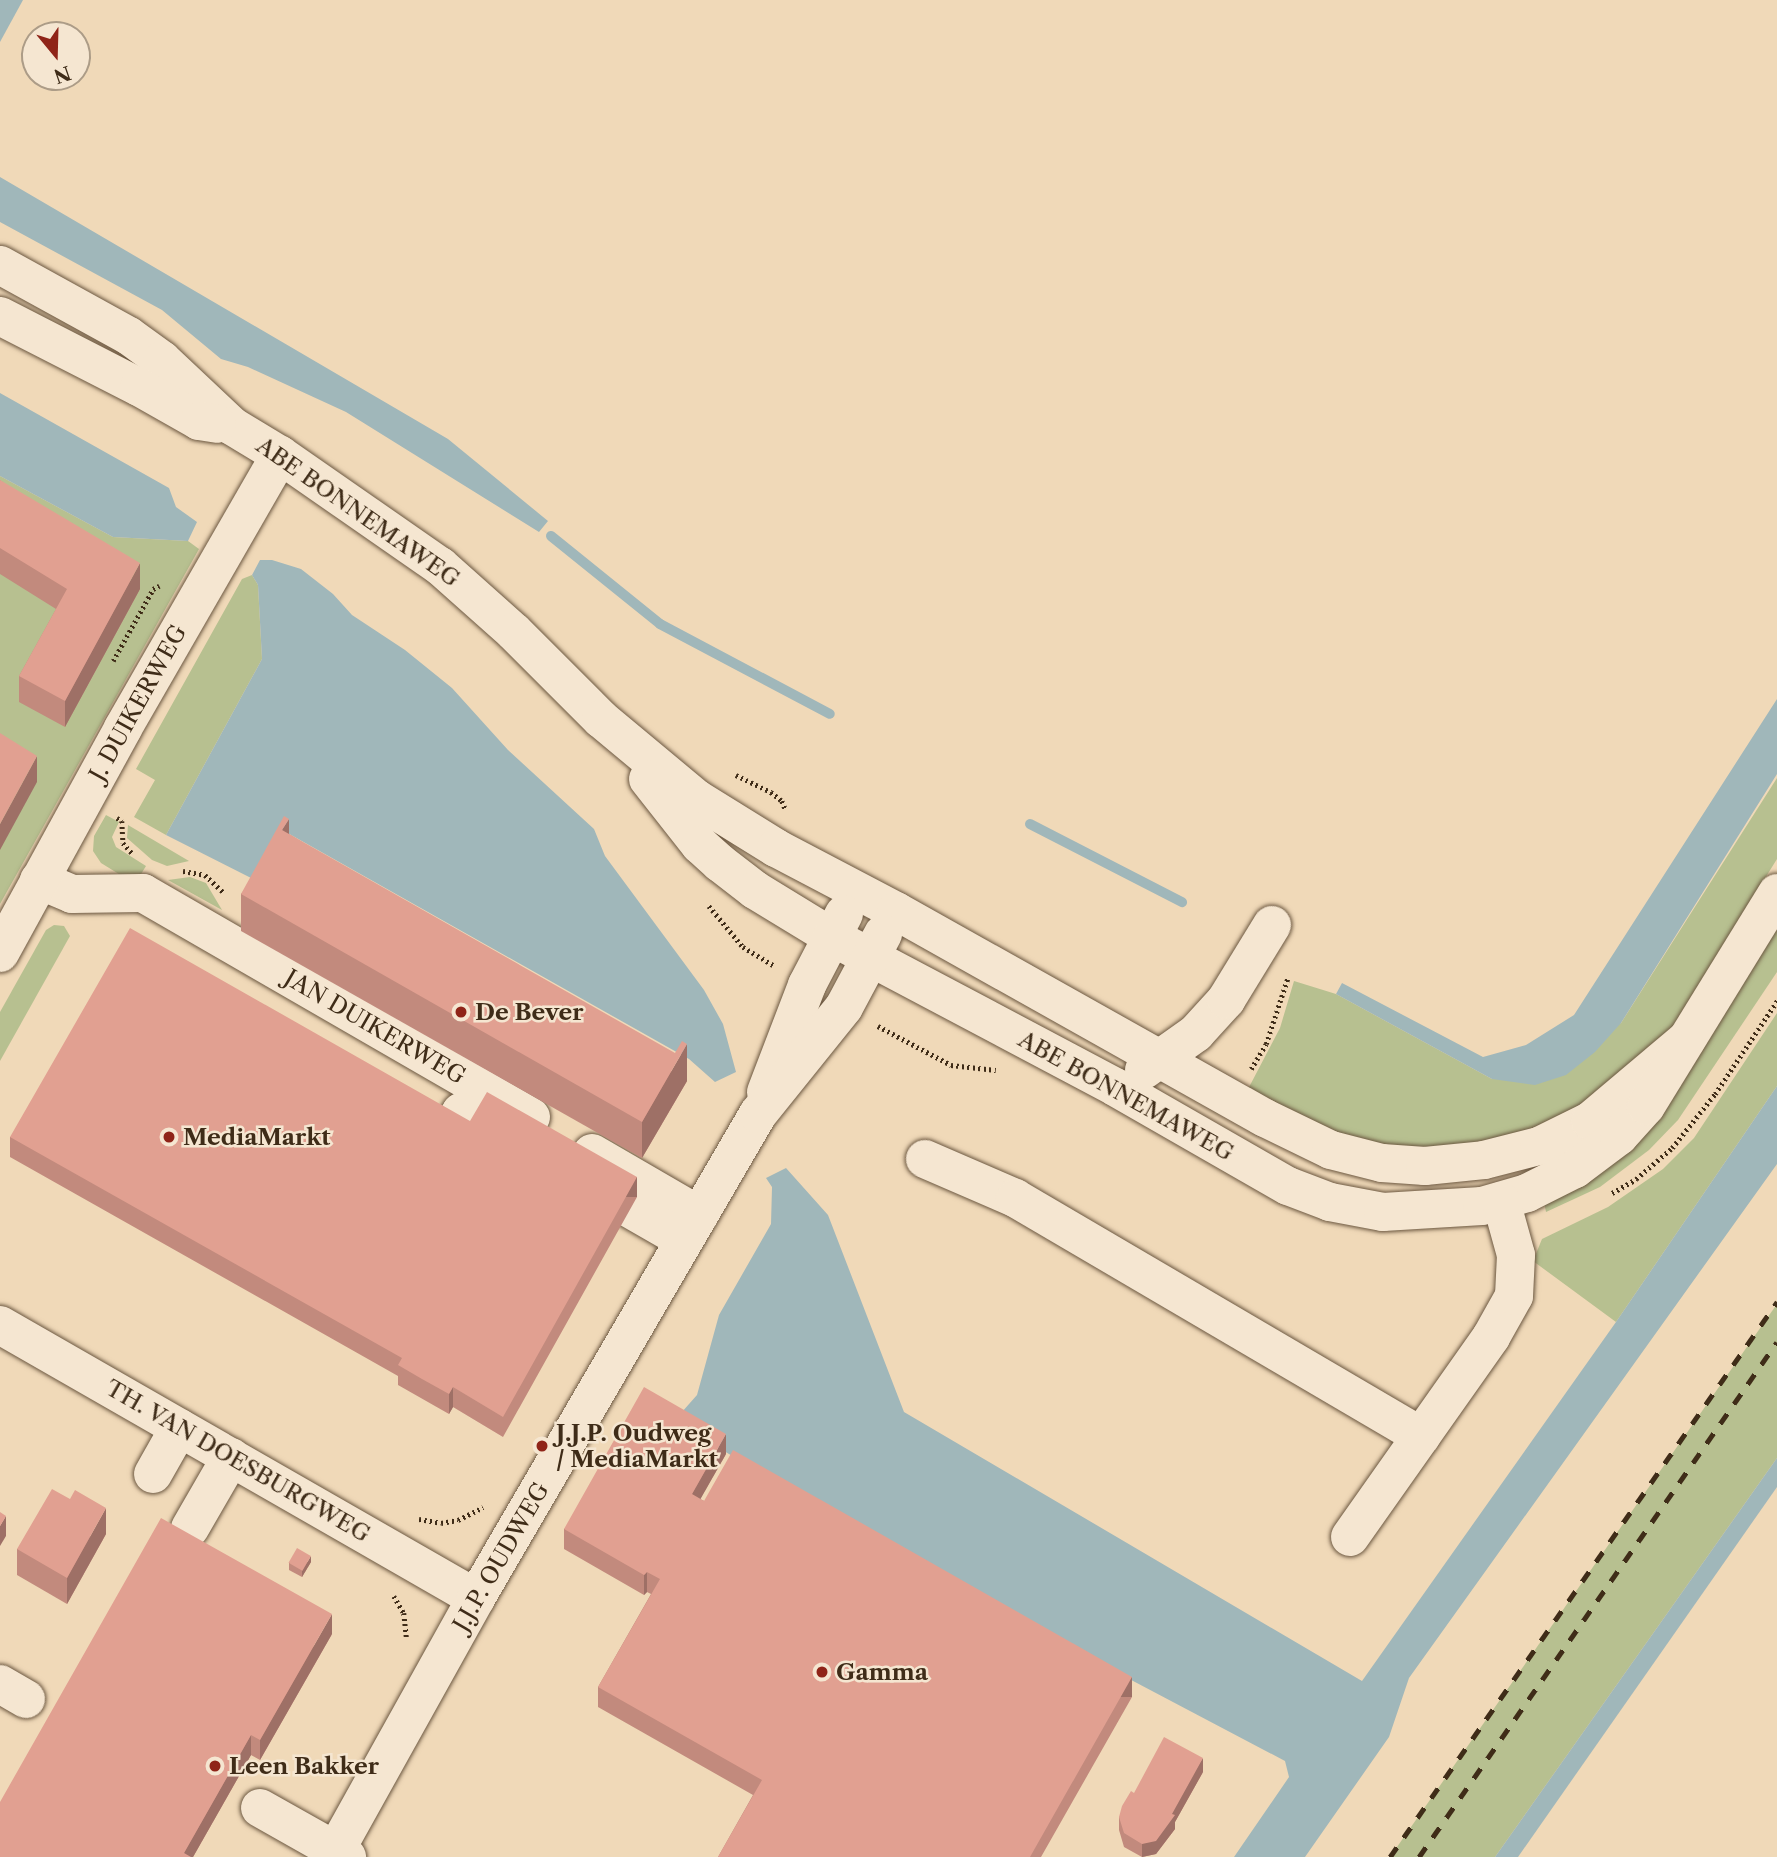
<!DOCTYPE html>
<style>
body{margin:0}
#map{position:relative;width:1777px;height:1857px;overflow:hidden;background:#f0d9b8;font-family:"Libre Caslon Text",serif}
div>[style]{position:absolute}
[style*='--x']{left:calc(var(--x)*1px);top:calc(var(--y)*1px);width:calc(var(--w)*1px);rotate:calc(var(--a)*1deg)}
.green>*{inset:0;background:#b7c090}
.water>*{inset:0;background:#a0b7ba}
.stream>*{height:10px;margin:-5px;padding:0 5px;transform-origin:5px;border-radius:5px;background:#a0b7ba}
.path>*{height:4.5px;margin-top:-2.25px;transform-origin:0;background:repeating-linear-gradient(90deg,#3f2c18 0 2px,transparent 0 5.5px)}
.roads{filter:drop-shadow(0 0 2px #6b5740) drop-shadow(0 0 2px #6b5740)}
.minor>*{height:38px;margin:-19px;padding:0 19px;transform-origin:19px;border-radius:19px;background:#f5e6d1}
.rail>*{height:5px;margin-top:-2.5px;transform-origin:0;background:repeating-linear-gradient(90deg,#3f2c18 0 12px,transparent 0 24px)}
.wall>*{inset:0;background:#c28a7d}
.shaded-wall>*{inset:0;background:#9e7066;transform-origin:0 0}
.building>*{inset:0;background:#e1a091;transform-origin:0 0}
.dots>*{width:19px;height:19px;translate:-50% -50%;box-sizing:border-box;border:4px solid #f5e6d1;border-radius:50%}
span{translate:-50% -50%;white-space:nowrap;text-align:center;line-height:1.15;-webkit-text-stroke:5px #f5e6d1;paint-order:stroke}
.street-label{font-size:23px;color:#3f2c18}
.poi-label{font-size:23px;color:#3f2c18;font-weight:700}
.left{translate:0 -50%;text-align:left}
.north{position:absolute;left:21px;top:21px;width:70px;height:70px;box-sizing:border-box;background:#f5e6d1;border:2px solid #ac9c87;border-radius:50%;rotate:161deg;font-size:19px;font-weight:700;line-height:28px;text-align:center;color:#3f2c18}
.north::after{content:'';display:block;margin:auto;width:24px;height:32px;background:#8f2418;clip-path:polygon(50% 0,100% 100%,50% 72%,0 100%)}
</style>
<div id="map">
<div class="green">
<div style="clip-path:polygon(0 476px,113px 537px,188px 541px,199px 549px,0 904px)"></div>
<div style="clip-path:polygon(252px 575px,258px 585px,262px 659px,166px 835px,134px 817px,155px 780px,136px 769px,242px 579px)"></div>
<div style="clip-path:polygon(1777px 778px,1777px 859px,1661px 1045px,1618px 1089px,1507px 1145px,1393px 1150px,1332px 1132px,1247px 1091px,1280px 1028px,1294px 981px,1336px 994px,1492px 1079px,1621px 1023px)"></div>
<div style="clip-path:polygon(106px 815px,119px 822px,112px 837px,116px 847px,146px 866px,135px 884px,101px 863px,93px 851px,94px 836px)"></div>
<div style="clip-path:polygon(128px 825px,189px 861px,167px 866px,152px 860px,127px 838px)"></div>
<div style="clip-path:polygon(190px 877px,206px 883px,222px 910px,168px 880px)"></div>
<div style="clip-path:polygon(54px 925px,64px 926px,70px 936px,0 1061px,0 1012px,46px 930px)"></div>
<div style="clip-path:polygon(1777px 927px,1777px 972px,1678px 1120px,1649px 1150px,1600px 1187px,1546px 1212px,1543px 1197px)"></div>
<div style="clip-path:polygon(1777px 1013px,1777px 1086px,1616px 1322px,1533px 1261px,1542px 1239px,1608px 1207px,1663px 1169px,1694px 1138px)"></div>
<div style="clip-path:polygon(1777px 1304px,1777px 1458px,1495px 1857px,1390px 1857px)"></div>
</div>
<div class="water">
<div style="clip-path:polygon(0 0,23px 0,0 42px)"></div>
<div style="clip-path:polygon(0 177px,448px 439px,548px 521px,539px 532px,346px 412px,248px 367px,221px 359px,162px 310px,0 222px)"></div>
<div style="clip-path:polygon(0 393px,169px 488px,176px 507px,197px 522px,188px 541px,113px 537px,0 476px)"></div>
<div style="clip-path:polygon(260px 560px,272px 560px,301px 569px,333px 594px,352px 615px,405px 650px,452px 688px,508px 750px,594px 829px,605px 856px,704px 990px,723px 1024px,736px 1072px,715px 1082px,689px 1059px,284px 831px,257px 881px,166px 835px,262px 659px,258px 585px,252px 575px)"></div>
<div style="clip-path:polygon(1777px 699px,1777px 774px,1621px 1023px,1595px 1052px,1566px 1075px,1535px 1085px,1492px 1079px,1336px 994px,1342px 983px,1483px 1057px,1526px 1045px,1574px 1015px)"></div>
<div style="clip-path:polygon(1777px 1086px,1777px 1164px,1409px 1678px,1389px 1737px,1305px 1857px,1234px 1857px,1289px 1777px,1285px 1761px,733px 1470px,739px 1460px,674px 1421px,697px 1395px,719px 1315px,771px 1224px,772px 1187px,766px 1178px,786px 1168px,828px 1215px,904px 1412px,1362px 1681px,1616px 1322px)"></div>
<div style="clip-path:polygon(1777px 1458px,1777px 1487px,1518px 1857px,1495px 1857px)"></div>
</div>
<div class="stream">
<div style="--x:551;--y:536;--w:140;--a:38.9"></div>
<div style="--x:660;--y:624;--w:192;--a:27.9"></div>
<div style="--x:1030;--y:824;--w:171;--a:27.2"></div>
</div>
<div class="path">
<div style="--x:113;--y:661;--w:82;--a:-60.9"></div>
<div style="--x:153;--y:589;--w:7;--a:-27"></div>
<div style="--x:736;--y:775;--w:39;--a:26"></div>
<div style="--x:771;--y:792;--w:14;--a:39"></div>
<div style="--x:782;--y:801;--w:8;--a:67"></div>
<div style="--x:117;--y:818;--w:6;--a:31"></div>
<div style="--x:122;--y:821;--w:22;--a:87"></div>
<div style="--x:123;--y:843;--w:15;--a:48"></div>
<div style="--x:183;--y:871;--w:22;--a:10"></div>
<div style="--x:205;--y:875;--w:25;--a:43"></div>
<div style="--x:709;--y:906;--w:53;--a:50.3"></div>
<div style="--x:743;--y:947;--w:35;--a:31"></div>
<div style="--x:878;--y:1026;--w:83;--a:28.1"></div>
<div style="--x:951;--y:1065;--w:45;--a:6.3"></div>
<div style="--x:1251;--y:1069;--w:29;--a:-59"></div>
<div style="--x:1266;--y:1044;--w:71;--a:-71.8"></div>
<div style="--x:1612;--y:1193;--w:28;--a:-30"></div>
<div style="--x:1636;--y:1179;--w:48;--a:-40.7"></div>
<div style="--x:1672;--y:1148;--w:69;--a:-51.5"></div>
<div style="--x:1715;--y:1094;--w:112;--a:-56.3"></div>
<div style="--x:419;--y:1519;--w:22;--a:10"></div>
<div style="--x:441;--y:1523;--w:17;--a:-10"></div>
<div style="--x:458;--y:1520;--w:28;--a:-27"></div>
<div style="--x:394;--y:1596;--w:20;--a:60"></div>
<div style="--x:404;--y:1613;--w:27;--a:84"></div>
</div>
<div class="roads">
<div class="minor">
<div style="--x:0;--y:265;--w:147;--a:28.8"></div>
<div style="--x:129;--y:336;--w:41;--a:36"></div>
<div style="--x:162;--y:360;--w:96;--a:43.3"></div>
<div style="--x:232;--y:426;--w:56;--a:31.1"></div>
<div style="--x:280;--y:455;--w:195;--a:34.8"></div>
<div style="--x:440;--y:566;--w:99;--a:41.7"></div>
<div style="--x:514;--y:632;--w:123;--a:45"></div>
<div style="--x:601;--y:719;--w:125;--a:39.8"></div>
<div style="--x:697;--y:799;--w:93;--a:31.8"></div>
<div style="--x:776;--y:848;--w:136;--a:27.7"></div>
<div style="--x:896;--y:911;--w:423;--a:29.3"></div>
<div style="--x:1265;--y:1118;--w:73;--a:25.9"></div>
<div style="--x:1331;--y:1150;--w:53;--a:14.3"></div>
<div style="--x:1382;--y:1163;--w:43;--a:4"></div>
<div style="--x:1425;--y:1166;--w:59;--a:-5.8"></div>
<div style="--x:1484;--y:1160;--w:57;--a:-14.3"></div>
<div style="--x:1539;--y:1146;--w:57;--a:-26.1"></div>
<div style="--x:1590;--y:1121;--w:126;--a:-40.2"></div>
<div style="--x:0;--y:316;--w:156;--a:27.1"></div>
<div style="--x:139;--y:387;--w:69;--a:29.5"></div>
<div style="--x:199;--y:421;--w:18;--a:9"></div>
<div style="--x:648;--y:779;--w:84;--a:51.8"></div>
<div style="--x:700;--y:845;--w:27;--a:42"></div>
<div style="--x:720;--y:863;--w:44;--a:37.6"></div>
<div style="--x:755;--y:890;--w:90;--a:31.4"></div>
<div style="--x:832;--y:937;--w:320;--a:27.9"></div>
<div style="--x:1115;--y:1087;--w:199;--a:29.8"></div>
<div style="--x:1288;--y:1186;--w:45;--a:20.9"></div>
<div style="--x:1330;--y:1202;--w:54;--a:10.7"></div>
<div style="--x:1383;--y:1212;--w:99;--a:-3.5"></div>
<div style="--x:1482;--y:1206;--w:47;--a:-16.1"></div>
<div style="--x:1527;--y:1193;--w:54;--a:-26.6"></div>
<div style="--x:1575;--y:1169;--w:55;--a:-36.9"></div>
<div style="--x:1619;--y:1136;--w:40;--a:-48"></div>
<div style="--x:1646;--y:1106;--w:250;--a:-58.4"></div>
<div style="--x:39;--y:880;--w:36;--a:23"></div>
<div style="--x:72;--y:894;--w:71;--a:-0.8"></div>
<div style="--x:143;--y:893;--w:448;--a:30"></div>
<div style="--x:0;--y:953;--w:256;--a:-61.3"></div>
<div style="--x:123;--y:728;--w:315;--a:-60.1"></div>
<div style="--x:1144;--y:1070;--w:64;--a:-35.4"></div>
<div style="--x:1196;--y:1033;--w:45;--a:-47.7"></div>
<div style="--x:1226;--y:1000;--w:88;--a:-58.5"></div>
<div style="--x:766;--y:1092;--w:115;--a:-69"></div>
<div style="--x:807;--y:985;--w:80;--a:-62.5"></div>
<div style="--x:450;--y:1130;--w:21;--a:-59"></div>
<div style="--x:461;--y:1112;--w:64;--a:29.7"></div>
<div style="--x:592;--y:1153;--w:124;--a:30.1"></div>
<div style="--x:925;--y:1159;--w:98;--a:23.4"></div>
<div style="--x:1015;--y:1198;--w:471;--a:30.4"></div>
<div style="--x:585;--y:1183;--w:114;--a:29.9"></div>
<div style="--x:0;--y:1325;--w:549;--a:29.84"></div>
<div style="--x:153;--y:1474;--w:53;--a:-60.5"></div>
<div style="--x:190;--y:1528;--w:82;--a:-60"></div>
<div style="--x:1350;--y:1537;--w:245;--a:-54.8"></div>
<div style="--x:1491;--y:1337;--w:47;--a:-60.7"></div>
<div style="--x:1514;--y:1296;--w:41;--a:-87.2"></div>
<div style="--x:1516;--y:1255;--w:56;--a:-105.5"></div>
<div style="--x:0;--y:1684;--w:30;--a:30"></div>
<div style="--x:260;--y:1808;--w:100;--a:29.4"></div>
<div style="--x:332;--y:1857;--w:296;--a:-60.9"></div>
<div style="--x:476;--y:1598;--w:560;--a:-59.77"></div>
<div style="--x:758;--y:1114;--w:137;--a:-51.2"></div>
<div style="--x:844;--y:1007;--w:83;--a:-61.9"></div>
</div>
</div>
<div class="rail">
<div style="--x:1390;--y:1857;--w:677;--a:-55.11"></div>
<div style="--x:1419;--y:1857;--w:627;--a:-55.2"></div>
</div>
<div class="wall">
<div style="clip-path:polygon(0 480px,140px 589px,65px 727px,19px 702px,19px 676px,56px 609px,0 574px)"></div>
<div style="clip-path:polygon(289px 834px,687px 1081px,642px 1158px,241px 931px,241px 894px)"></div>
<div style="clip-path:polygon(470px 1121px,637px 1197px,503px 1437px,453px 1407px,449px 1414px,398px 1385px,398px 1376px,10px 1157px,10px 1137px)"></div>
<div style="clip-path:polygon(726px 1454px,700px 1499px,1132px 1697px,1041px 1857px,718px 1857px,753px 1795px,598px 1707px,598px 1687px,651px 1594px,647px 1592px,644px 1595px,564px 1549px,564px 1529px)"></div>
<div style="clip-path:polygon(106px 1534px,67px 1604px,17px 1575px,17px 1549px)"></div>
<div style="clip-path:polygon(311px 1562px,302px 1577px,289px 1570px,289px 1563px)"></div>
<div style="clip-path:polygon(332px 1634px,260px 1760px,251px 1755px,193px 1857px,0 1857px)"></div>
<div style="clip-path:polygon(1203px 1772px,1175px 1822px,1175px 1829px,1156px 1854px,1142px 1857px,1124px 1847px,1119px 1830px,1119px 1817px)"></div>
</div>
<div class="shaded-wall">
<div style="clip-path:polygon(140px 563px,140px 589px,65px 727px,65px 701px)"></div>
<div style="clip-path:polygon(37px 756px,37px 782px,0 850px,0 824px)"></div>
<div style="clip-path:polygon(289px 819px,289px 856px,282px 830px)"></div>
<div style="clip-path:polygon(687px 1044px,687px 1081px,642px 1158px,642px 1122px)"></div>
<div style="left:637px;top:1177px;width:20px;height:275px;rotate:90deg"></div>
<div style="clip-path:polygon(453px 1387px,453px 1407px,449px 1414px,449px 1394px)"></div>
<div style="clip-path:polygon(726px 1434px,726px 1454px,692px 1514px,692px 1494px)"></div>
<div style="clip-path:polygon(106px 1508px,106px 1534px,67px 1604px,67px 1578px)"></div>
<div style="clip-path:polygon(6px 1516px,6px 1536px,0 1546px,0 1526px)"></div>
<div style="clip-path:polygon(311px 1556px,311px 1562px,302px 1577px,302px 1571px)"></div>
<div style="clip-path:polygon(647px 1572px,647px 1592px,644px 1595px,644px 1575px)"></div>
<div style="clip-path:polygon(332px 1614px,332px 1634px,260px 1760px,260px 1740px)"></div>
<div style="left:1132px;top:1677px;width:20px;height:207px;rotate:90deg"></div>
<div style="clip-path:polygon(251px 1735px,251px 1755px,193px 1857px,184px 1857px,184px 1853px)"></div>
<div style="clip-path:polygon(1203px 1758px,1203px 1772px,1175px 1822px,1175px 1829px,1156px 1854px,1142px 1857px,1142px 1844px)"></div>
</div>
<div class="building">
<div style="clip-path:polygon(0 480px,140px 563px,65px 701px,19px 676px,67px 589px,0 548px)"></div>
<div style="clip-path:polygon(0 733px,37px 756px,0 824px)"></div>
<div style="clip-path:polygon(284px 816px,289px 819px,282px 830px,675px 1053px,682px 1041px,687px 1044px,642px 1122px,241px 894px)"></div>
<div style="clip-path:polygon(130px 928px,470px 1121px,487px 1092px,637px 1177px,503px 1417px,453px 1387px,449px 1394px,422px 1379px,398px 1365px,402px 1358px,10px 1137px)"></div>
<div style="clip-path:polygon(644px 1387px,726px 1434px,692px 1494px,704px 1501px,733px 1450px,1132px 1677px,1030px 1857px,718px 1857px,762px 1780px,598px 1687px,660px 1579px,647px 1572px,644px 1575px,564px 1529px)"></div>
<div style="clip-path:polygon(52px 1489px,70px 1499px,75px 1490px,106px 1508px,67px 1578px,17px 1549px)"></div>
<div style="clip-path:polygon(0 1512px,6px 1516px,0 1526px)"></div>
<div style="clip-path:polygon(161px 1518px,332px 1614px,260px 1740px,251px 1735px,184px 1853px,191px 1857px,0 1857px,0 1802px)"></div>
<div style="left:297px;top:1548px;width:16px;height:17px;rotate:30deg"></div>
<div style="clip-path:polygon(1164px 1737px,1203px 1758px,1172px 1814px,1175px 1815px,1156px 1841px,1142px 1844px,1124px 1833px,1119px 1817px,1122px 1806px,1131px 1791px,1134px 1793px)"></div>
</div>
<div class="dots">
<div style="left:461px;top:1012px;background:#8f2418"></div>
<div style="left:169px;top:1137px;background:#8f2418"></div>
<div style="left:542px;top:1446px;background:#8f2418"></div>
<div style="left:822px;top:1672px;background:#8f2418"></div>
<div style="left:215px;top:1766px;background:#8f2418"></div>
</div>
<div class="street-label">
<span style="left:358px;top:512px;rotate:35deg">ABE BONNEMAWEG</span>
<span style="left:138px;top:703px;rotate:-61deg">J. DUIKERWEG</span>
<span style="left:375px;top:1027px;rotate:30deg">JAN DUIKERWEG</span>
<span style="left:1126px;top:1096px;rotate:29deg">ABE BONNEMAWEG</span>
<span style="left:238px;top:1461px;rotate:30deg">TH. VAN DOESBURGWEG</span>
<span style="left:501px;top:1557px;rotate:-60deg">J.J.P. OUDWEG</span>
</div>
<div class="poi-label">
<span class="left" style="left:475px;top:1012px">De Bever</span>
<span class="left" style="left:183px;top:1137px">MediaMarkt</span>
<span class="left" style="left:556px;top:1446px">J.J.P. Oudweg<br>/ MediaMarkt</span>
<span class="left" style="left:836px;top:1672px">Gamma</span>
<span class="left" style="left:229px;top:1766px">Leen Bakker</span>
</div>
<div class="north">N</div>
</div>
